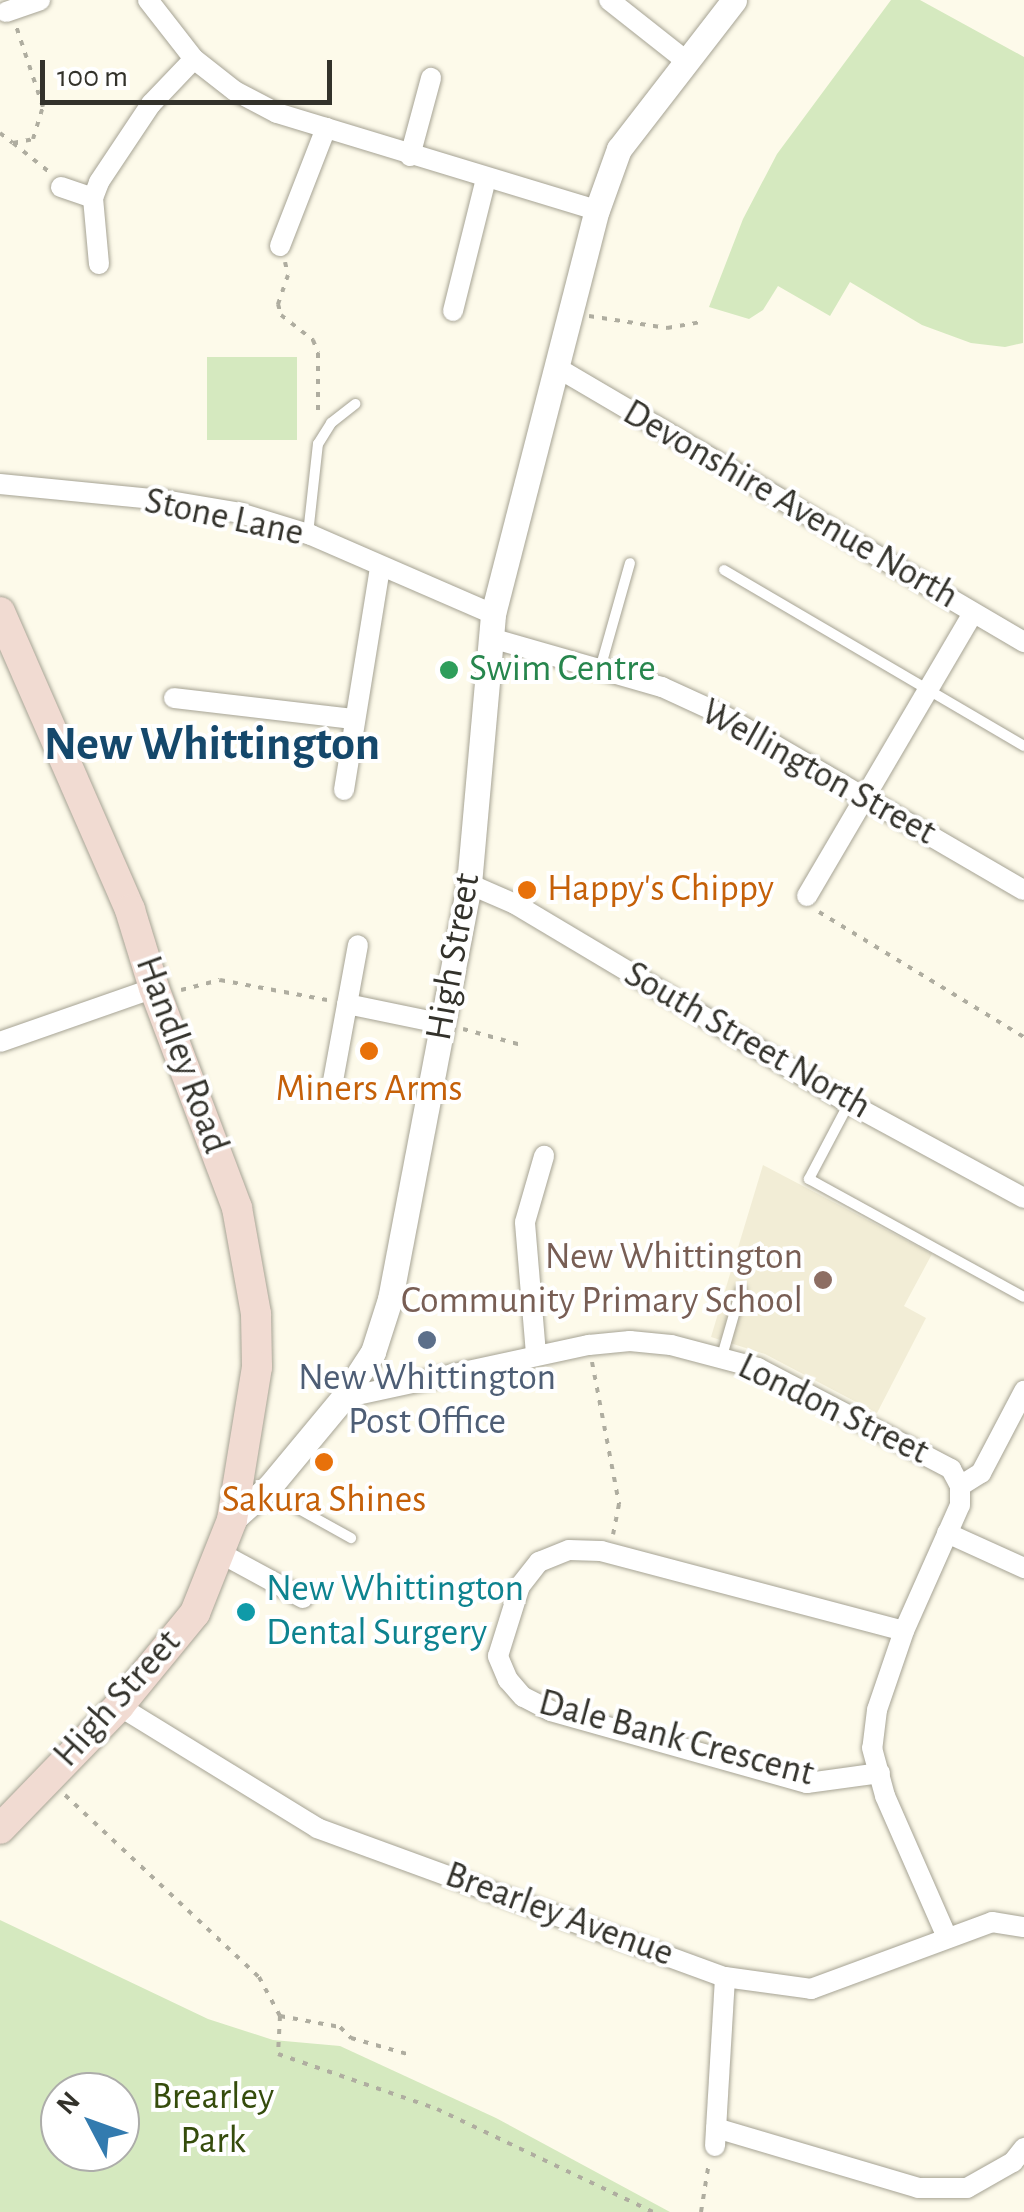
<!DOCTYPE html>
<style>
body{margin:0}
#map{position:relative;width:1024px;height:2212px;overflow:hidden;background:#fdfaea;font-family:"Alegreya Sans",sans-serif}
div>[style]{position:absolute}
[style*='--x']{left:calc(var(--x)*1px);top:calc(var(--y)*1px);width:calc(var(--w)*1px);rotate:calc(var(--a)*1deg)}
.built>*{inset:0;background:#f2edd6}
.green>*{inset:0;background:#d5e9bf;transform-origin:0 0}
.path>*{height:4px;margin-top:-2px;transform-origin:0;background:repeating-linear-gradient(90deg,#afada0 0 5px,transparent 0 13px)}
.roads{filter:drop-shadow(0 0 2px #a6a394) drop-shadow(0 0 2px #a6a394)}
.service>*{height:10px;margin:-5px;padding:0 5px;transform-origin:5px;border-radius:5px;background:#fff}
.minor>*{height:20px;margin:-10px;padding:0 10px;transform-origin:10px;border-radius:10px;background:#fff}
.tertiary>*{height:25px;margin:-12.5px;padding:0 12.5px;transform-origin:12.5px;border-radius:12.5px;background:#fff}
.secondary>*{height:30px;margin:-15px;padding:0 15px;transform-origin:15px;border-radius:15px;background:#f1dbd2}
.dots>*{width:28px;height:28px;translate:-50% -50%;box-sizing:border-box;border:5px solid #fff;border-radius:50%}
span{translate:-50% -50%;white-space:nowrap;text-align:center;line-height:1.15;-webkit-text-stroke:8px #fff;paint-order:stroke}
.street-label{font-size:38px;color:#33322b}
.leisure-label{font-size:38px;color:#27864d}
.left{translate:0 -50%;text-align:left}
.food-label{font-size:38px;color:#c56008}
.education-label{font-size:38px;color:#785e54}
.right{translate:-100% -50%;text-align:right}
.service-label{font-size:38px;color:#4e5e75}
.culture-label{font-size:38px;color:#0d838f}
.park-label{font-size:38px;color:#354c0c}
.district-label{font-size:48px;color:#15486b;font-weight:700}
.north{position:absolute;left:40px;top:2072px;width:100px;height:100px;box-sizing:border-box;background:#fff;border:2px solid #adadaa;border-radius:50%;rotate:311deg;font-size:28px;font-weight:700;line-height:40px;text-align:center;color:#33322b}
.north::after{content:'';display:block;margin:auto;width:35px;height:45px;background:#337baf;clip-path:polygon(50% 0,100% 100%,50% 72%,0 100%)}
.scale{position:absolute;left:40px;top:60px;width:292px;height:45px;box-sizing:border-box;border:5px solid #33322b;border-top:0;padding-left:12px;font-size:30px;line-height:35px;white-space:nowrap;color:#33322b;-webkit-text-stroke:8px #fff;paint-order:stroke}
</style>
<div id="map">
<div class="built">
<div style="clip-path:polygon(763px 1165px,932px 1254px,904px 1306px,926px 1318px,877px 1413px,765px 1354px,711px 1337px)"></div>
</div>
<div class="green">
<div style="clip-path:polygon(891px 0,920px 0,1024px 57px,1023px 343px,1005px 347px,971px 343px,922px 325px,850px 282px,830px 316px,778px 286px,763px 310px,749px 319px,709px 307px,743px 219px,777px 154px)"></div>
<div style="left:207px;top:357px;width:90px;height:83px"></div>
<div style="clip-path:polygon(evenodd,0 1920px,208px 2019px,273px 2040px,340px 2046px,496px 2118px,670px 2212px,0 2212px,0 1920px,60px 2092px,120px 2092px,120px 2152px,60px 2152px,60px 2092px)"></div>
</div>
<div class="path">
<div style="--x:0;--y:133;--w:16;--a:38"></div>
<div style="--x:13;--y:143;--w:20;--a:-11"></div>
<div style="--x:33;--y:139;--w:34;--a:-73"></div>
<div style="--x:43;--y:107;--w:85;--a:-108.4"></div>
<div style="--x:13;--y:143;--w:45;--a:38.7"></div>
<div style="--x:285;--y:262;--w:13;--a:77"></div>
<div style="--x:288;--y:275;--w:31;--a:109"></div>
<div style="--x:278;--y:304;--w:11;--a:75"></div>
<div style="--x:281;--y:315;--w:41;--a:38"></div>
<div style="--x:313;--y:340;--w:14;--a:69"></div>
<div style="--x:318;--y:353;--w:61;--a:90"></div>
<div style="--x:589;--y:316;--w:79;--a:8.7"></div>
<div style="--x:667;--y:328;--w:34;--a:-10"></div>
<div style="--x:819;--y:912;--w:240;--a:31.4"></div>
<div style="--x:181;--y:990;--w:40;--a:-14.4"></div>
<div style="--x:220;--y:980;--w:109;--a:10.6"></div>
<div style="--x:463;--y:1029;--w:64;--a:15.3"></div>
<div style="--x:592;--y:1362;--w:145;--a:79.2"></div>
<div style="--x:619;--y:1504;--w:31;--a:101"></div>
<div style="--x:65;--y:1795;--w:266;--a:43.2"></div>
<div style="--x:259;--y:1977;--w:44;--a:61.7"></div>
<div style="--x:280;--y:2016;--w:38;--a:93"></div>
<div style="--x:278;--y:2054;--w:168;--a:19.1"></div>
<div style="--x:437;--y:2109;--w:239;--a:25.5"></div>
<div style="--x:280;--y:2016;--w:61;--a:10.4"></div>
<div style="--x:340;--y:2027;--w:16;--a:45"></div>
<div style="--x:351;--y:2038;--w:58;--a:15.9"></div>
<div style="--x:701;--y:2212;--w:51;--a:-80.9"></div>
</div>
<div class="roads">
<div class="service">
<div style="--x:308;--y:534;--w:91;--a:-83.7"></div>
<div style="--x:318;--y:444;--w:25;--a:-58"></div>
<div style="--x:331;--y:423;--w:31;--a:-38"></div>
<div style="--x:724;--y:570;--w:348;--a:30.4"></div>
<div style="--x:600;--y:669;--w:110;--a:-74.2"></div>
<div style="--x:849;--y:1103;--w:86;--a:117.8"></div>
<div style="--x:809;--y:1179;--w:245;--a:28.8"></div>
<div style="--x:722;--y:1356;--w:69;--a:-73.9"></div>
<div style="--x:271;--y:1486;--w:34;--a:40"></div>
<div style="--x:297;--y:1508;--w:62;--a:29.1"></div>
</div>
<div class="minor">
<div style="--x:148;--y:0;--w:75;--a:52.1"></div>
<div style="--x:194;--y:59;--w:52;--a:38"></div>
<div style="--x:235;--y:91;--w:47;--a:27.6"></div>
<div style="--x:277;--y:113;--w:334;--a:16.9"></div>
<div style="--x:609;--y:0;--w:97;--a:38.3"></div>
<div style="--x:6;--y:12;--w:36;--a:-19"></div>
<div style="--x:410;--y:156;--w:81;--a:-74.9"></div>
<div style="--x:61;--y:187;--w:34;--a:19"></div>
<div style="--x:280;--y:246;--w:127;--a:-68.7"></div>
<div style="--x:99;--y:264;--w:66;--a:-95.2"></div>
<div style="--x:93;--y:198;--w:17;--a:-69"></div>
<div style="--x:99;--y:182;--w:94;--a:-56.3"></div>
<div style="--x:151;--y:104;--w:62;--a:-46.3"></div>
<div style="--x:453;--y:311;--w:136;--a:-76"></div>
<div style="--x:556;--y:367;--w:543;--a:30.44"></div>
<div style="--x:0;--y:484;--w:165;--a:5.6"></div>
<div style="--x:164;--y:500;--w:77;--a:9.7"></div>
<div style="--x:240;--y:513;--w:74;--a:17.2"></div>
<div style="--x:311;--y:535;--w:198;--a:23.5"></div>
<div style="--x:491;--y:638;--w:178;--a:16"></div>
<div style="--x:662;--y:687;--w:65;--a:24.6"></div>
<div style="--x:721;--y:714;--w:350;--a:30.2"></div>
<div style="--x:174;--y:698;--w:181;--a:6.7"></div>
<div style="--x:344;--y:790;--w:226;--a:-80.8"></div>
<div style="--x:469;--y:884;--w:50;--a:23.5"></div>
<div style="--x:515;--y:904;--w:389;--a:30.8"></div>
<div style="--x:849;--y:1103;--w:199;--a:28.5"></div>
<div style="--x:807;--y:896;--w:328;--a:-59.6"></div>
<div style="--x:347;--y:1004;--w:99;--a:11.7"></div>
<div style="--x:0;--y:1042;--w:163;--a:-19.3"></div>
<div style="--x:333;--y:1081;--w:138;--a:-79.6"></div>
<div style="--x:536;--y:1354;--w:132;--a:-94.8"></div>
<div style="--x:525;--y:1222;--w:69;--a:-73.9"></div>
<div style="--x:343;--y:1398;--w:252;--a:-12.2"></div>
<div style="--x:589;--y:1345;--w:41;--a:-5.6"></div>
<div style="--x:630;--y:1341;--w:41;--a:5.6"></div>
<div style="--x:671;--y:1345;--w:90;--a:14.8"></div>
<div style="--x:758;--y:1368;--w:218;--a:27.6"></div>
<div style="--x:951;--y:1469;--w:19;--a:62"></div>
<div style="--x:960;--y:1486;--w:19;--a:90"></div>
<div style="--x:960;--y:1505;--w:138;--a:114"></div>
<div style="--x:904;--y:1631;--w:83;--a:108.9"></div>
<div style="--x:877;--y:1710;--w:38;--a:97"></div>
<div style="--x:872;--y:1748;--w:50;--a:74.8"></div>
<div style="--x:885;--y:1796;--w:154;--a:66.3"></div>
<div style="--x:960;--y:1486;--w:25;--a:-32"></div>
<div style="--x:981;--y:1473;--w:93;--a:-62.3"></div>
<div style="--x:947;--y:1533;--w:85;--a:24.4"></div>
<div style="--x:222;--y:1554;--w:92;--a:28.5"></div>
<div style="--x:119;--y:1706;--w:233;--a:31.6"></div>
<div style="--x:317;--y:1828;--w:434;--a:20.1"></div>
<div style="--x:725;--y:1977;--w:87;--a:7.9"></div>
<div style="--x:811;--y:1989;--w:193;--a:-20.3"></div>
<div style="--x:992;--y:1922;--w:32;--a:9"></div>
<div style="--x:880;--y:1773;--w:74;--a:172.2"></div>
<div style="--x:807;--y:1783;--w:266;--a:-164.3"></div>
<div style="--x:551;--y:1711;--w:31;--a:-153"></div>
<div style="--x:523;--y:1697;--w:23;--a:-131"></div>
<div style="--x:508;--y:1680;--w:26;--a:-113"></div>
<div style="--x:498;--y:1656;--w:73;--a:-72.6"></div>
<div style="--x:520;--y:1586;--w:31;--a:-52"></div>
<div style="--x:539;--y:1562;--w:32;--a:-22"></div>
<div style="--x:569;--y:1550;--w:32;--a:2"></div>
<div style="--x:601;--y:1551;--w:313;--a:14.8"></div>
<div style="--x:716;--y:2128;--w:211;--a:16.5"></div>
<div style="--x:918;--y:2188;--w:49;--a:0"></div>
<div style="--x:967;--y:2188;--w:53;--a:-29.5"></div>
<div style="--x:1013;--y:2162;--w:18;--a:-52"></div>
<div style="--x:715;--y:2146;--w:169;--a:-86.6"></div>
</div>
<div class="tertiary">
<div style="--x:232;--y:1520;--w:51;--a:-41.8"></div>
<div style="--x:270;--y:1486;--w:114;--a:-50.3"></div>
<div style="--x:343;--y:1398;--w:55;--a:-56.9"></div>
<div style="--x:373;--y:1352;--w:56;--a:-72.2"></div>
<div style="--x:390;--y:1299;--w:422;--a:-79.2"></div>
<div style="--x:469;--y:884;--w:271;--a:-84.9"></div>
<div style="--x:493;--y:614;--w:417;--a:-75.6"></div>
<div style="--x:597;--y:210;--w:65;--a:-70.2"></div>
<div style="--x:619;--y:149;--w:188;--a:-52.3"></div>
</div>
<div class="secondary">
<div style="--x:0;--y:612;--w:325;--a:66.4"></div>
<div style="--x:130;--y:910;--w:82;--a:72.9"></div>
<div style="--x:154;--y:988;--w:235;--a:69.3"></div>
<div style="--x:237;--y:1208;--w:108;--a:79.8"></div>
<div style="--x:256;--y:1314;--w:53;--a:88.9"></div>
<div style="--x:257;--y:1367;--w:155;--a:99.3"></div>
<div style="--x:232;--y:1520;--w:100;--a:111.7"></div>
<div style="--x:195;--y:1613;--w:120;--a:129.3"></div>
<div style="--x:119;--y:1706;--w:171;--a:134.1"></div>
</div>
</div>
<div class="dots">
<div style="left:449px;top:670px;background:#2e9e5b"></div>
<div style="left:527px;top:890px;background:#e8710a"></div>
<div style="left:369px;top:1051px;background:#e8710a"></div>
<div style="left:823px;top:1280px;background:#8d6e63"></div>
<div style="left:427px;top:1340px;background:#5c6f8a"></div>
<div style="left:324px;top:1462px;background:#e8710a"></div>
<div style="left:246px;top:1612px;background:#0f9aa8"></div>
</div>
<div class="street-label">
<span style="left:790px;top:505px;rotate:30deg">Devonshire Avenue North</span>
<span style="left:224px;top:518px;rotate:12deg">Stone Lane</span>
<span style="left:818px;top:773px;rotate:29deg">Wellington Street</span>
<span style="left:454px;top:957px;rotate:-80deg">High Street</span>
<span style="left:747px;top:1041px;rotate:30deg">South Street North</span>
<span style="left:181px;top:1055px;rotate:70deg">Handley Road</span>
<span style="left:833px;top:1410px;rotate:26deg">London Street</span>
<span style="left:118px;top:1699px;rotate:-48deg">High Street</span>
<span style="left:676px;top:1739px;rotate:15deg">Dale Bank Crescent</span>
<span style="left:559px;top:1915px;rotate:20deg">Brearley Avenue</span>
</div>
<div class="leisure-label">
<span class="left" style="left:469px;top:670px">Swim Centre</span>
</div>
<div class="food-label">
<span class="left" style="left:547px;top:890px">Happy's Chippy</span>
<span style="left:369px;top:1090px">Miners Arms</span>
<span style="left:324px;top:1501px">Sakura Shines</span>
</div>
<div class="education-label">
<span class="right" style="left:803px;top:1280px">New Whittington<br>Community Primary School</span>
</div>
<div class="service-label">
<span style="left:427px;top:1401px">New Whittington<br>Post Office</span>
</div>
<div class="culture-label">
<span class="left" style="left:266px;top:1612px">New Whittington<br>Dental Surgery</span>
</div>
<div class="park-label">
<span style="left:213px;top:2120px">Brearley<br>Park</span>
</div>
<div class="district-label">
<span style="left:212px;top:746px">New Whittington</span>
</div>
<div class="north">N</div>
<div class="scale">100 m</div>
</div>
